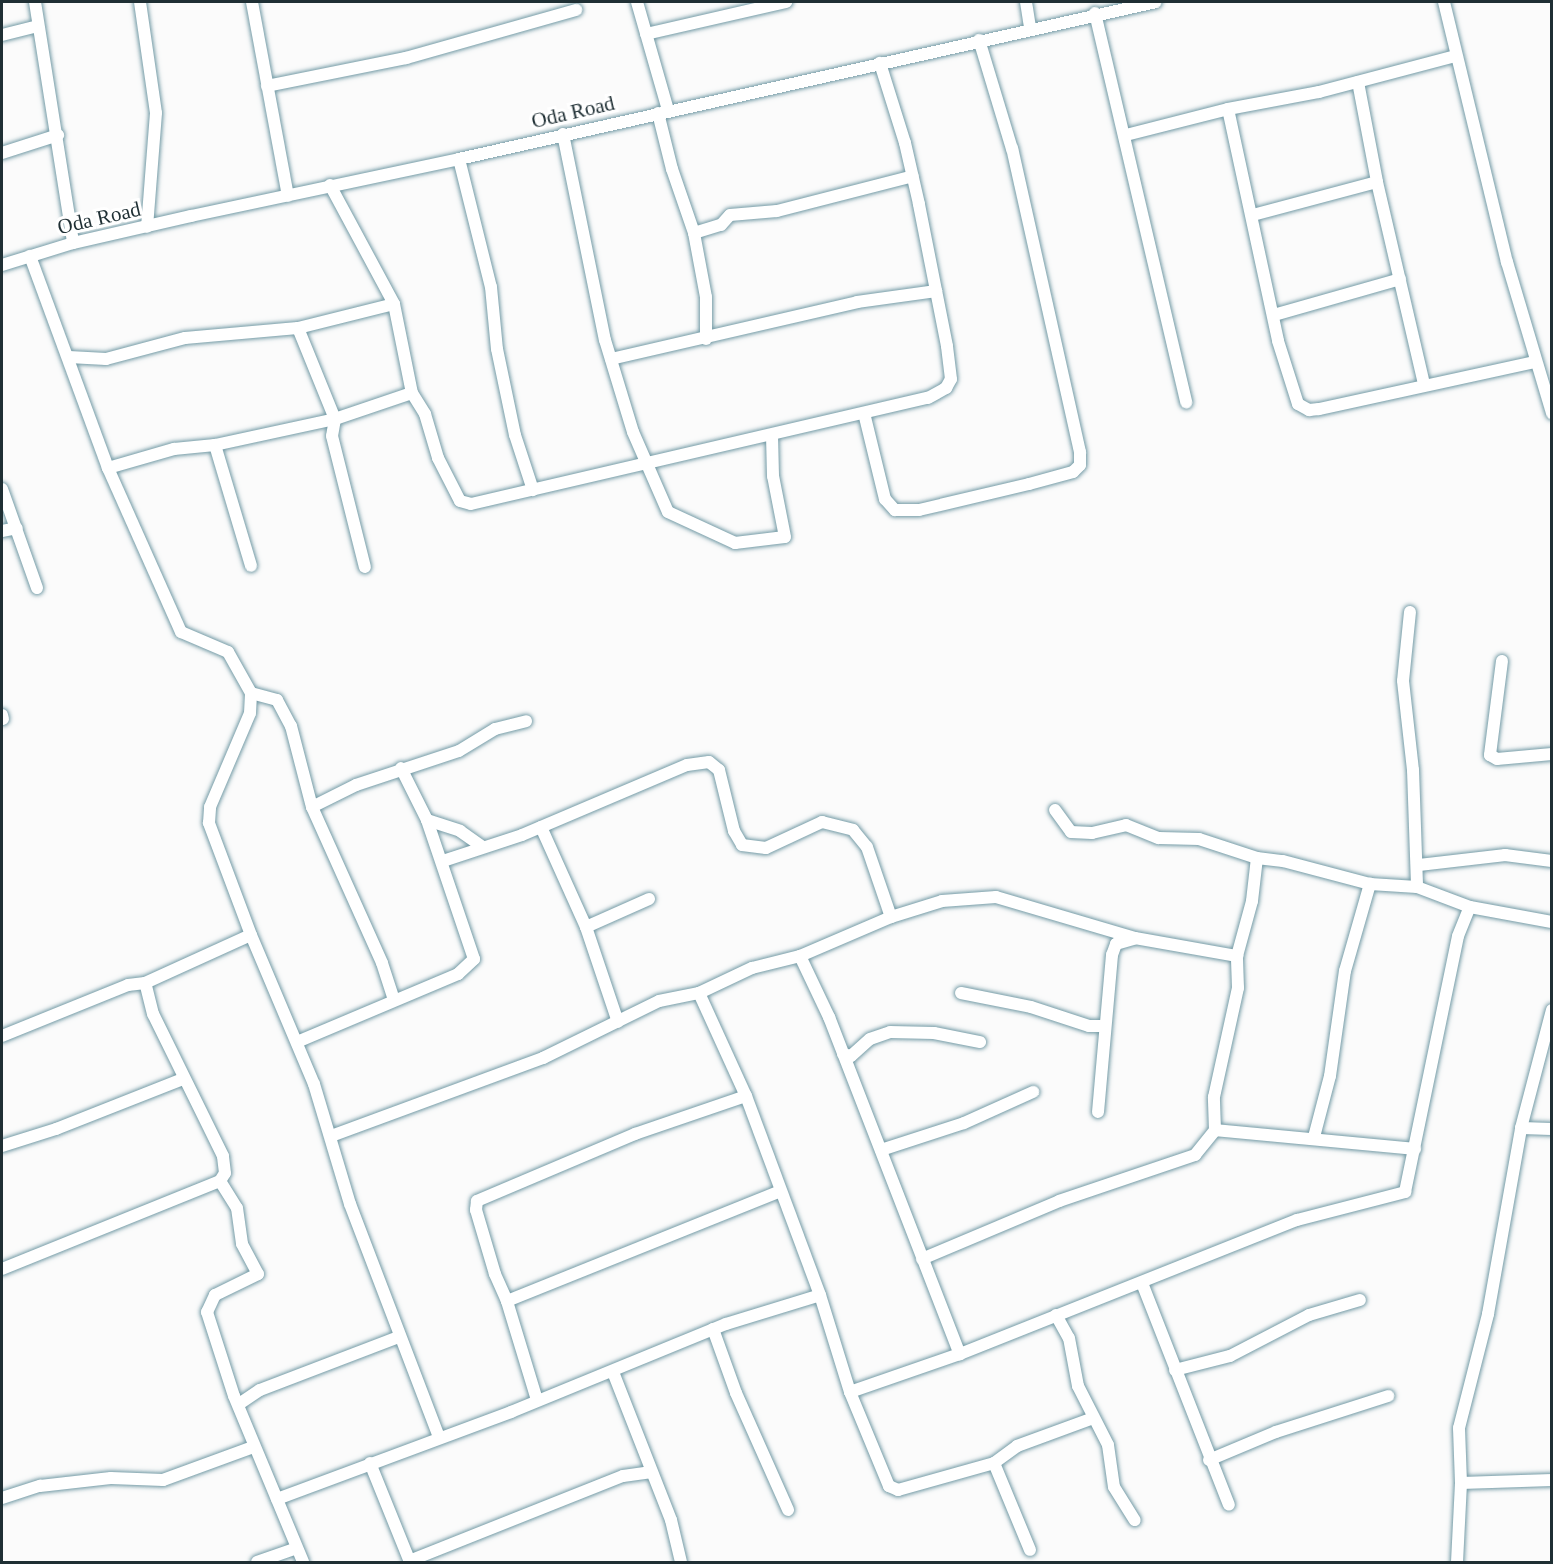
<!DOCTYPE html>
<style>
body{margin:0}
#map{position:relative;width:1553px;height:1564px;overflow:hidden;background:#fbfbfb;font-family:"Times New Roman",serif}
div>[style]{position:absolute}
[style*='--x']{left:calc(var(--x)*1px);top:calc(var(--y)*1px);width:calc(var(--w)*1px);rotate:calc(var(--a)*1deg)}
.roads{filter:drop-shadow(0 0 2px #749ba6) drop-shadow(0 0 2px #749ba6)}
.minor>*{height:12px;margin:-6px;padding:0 6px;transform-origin:6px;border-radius:6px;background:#fff}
span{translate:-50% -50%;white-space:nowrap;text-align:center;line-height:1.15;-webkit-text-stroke:6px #fff;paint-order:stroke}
.street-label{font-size:21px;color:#1f2f34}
.frame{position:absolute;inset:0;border:3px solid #1f2f34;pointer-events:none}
</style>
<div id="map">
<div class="roads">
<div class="minor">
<div style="--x:35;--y:2;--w:244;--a:81"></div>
<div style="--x:140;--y:2;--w:112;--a:81.8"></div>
<div style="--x:156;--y:113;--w:114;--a:94.5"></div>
<div style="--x:252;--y:2;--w:197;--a:79.5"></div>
<div style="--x:637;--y:2;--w:112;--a:74"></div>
<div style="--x:1026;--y:2;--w:26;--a:81"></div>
<div style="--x:1444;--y:2;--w:268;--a:76.4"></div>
<div style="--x:1507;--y:262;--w:158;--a:73.4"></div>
<div style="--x:1095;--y:13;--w:400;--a:76.8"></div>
<div style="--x:646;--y:34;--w:144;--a:-12.9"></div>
<div style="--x:2;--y:35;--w:36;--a:-14"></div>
<div style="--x:1358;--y:82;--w:102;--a:79.2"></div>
<div style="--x:1377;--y:182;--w:207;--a:76.9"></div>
<div style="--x:267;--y:86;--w:142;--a:-11.4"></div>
<div style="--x:406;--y:58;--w:177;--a:-15.8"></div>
<div style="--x:1228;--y:109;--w:237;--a:77.8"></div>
<div style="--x:1278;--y:341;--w:66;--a:72.4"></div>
<div style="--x:1298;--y:404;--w:13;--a:29"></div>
<div style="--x:1309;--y:410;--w:10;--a:-6"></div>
<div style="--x:1319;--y:409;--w:220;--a:-12.3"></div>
<div style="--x:658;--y:113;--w:58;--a:76"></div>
<div style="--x:672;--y:169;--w:68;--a:71"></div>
<div style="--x:694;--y:233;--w:65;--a:79.4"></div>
<div style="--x:706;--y:297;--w:42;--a:90"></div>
<div style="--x:563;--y:134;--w:210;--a:78.5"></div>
<div style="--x:605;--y:340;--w:96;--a:73.1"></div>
<div style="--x:633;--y:432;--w:87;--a:66.4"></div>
<div style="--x:668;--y:512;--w:74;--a:24.8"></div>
<div style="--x:735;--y:543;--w:50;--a:-6.8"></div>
<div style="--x:785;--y:537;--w:62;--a:-101.1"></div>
<div style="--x:773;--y:476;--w:41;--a:-91.4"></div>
<div style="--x:1126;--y:135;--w:105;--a:-14.3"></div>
<div style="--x:1228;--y:109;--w:93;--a:-10.6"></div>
<div style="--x:1319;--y:92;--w:141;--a:-14.8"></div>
<div style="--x:2;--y:153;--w:59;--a:-17.8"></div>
<div style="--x:459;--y:159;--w:132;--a:76"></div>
<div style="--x:491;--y:287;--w:62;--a:84.5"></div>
<div style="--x:497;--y:349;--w:88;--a:78.2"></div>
<div style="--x:515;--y:435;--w:58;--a:71.9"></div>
<div style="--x:330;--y:185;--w:135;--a:61.7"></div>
<div style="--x:394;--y:304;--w:91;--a:78.6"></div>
<div style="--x:412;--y:393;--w:25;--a:58"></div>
<div style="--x:425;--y:414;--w:46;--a:73.5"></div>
<div style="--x:438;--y:458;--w:48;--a:62.9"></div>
<div style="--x:460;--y:501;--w:11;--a:15"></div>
<div style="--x:471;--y:504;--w:469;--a:-13.1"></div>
<div style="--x:928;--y:398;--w:21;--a:-29"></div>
<div style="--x:946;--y:388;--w:10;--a:-61"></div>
<div style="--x:951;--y:379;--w:33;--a:-97"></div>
<div style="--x:947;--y:346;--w:145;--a:-101.2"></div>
<div style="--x:919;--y:204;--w:63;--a:-102.9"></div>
<div style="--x:905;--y:143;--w:84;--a:-107.4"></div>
<div style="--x:1253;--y:215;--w:128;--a:-14.9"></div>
<div style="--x:694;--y:233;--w:28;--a:-17"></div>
<div style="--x:721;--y:225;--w:13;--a:-48"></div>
<div style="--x:730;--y:215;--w:47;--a:-4.9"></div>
<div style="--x:777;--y:211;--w:140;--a:-14.4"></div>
<div style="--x:2;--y:265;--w:74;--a:-17.2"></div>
<div style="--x:73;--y:243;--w:121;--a:-12.9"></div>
<div style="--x:191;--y:216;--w:274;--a:-12"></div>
<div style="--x:459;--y:159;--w:714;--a:-12.69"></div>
<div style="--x:1274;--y:315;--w:131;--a:-15.9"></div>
<div style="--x:298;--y:328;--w:98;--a:67.9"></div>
<div style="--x:335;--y:419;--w:17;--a:100"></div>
<div style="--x:332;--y:436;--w:135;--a:75.9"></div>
<div style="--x:69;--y:357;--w:37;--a:3"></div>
<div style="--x:106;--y:359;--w:82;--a:-14.9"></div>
<div style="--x:185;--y:338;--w:113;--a:-5.1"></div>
<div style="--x:298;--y:328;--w:99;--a:-14"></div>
<div style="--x:611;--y:359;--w:253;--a:-13"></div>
<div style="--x:857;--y:302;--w:80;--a:-7.9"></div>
<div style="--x:864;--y:413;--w:89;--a:76.3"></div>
<div style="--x:885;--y:499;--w:15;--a:48"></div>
<div style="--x:895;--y:510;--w:24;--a:0"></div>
<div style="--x:919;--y:510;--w:113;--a:-13.3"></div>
<div style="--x:1029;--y:484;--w:46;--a:-15.3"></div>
<div style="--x:1073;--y:472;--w:10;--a:-45"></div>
<div style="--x:1080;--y:465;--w:13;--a:-90"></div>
<div style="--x:1080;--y:452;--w:311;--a:-102.6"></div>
<div style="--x:1012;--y:149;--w:114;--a:-106.8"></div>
<div style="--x:215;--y:445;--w:126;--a:73.4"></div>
<div style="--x:108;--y:468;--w:69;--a:-16.1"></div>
<div style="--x:174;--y:449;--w:41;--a:-5.6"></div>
<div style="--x:215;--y:445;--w:123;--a:-12.2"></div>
<div style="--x:335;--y:419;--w:81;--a:-18.7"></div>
<div style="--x:2;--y:489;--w:105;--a:70.5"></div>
<div style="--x:2;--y:531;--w:15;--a:-11"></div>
<div style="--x:1410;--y:612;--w:69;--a:95.8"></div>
<div style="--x:1403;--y:681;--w:90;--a:83.6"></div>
<div style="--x:1413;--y:770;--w:117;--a:88"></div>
<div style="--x:1502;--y:661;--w:95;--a:97.3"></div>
<div style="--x:1490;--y:755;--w:8;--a:30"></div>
<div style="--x:1497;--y:759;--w:55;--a:-5.2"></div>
<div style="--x:251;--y:693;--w:27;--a:15"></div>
<div style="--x:277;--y:700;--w:30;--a:62"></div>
<div style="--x:291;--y:726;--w:84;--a:75.5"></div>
<div style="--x:312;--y:807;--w:171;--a:65.8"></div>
<div style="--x:382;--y:963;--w:39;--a:72"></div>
<div style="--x:2;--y:715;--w:4;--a:76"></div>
<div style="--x:312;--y:807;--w:49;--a:-26.6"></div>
<div style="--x:356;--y:785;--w:108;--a:-18.3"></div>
<div style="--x:459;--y:751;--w:42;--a:-31.4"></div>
<div style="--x:495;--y:729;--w:32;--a:-14"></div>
<div style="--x:1055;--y:810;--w:27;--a:54"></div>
<div style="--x:1071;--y:832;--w:21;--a:3"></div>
<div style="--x:1092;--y:833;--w:35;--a:-13"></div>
<div style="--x:1126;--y:825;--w:35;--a:22"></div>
<div style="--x:1159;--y:838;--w:40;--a:1.4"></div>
<div style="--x:1199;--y:839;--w:61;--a:18.1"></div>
<div style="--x:427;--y:820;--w:35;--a:18"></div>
<div style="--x:460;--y:831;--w:28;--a:35"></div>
<div style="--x:541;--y:827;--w:110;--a:65.8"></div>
<div style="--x:586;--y:927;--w:100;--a:71.4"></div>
<div style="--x:443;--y:861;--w:83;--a:-18.2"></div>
<div style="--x:522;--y:835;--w:179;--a:-23"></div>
<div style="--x:687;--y:765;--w:22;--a:-8"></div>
<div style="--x:709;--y:762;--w:13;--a:39"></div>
<div style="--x:719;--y:770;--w:63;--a:76.2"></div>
<div style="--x:734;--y:831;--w:16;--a:60"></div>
<div style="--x:742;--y:845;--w:24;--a:7"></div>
<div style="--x:766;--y:848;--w:62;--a:-24.9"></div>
<div style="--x:822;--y:822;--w:32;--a:14"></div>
<div style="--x:853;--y:830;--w:22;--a:51"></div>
<div style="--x:867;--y:847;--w:74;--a:71.1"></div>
<div style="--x:1419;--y:865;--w:87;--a:-6.6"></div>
<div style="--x:1505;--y:855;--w:47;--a:7.3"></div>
<div style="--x:586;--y:927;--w:69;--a:-24"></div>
<div style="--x:251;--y:935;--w:162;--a:67.1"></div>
<div style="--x:314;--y:1084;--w:125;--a:73.3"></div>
<div style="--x:350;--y:1204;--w:249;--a:69.1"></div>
<div style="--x:800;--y:956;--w:68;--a:64.6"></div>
<div style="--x:829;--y:1017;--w:362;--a:68.8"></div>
<div style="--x:699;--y:993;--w:113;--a:65.5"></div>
<div style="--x:746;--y:1096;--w:212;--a:69.6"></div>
<div style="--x:820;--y:1295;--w:102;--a:72.8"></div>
<div style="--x:850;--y:1392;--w:102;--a:67.5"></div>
<div style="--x:889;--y:1486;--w:10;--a:24"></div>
<div style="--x:898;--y:1490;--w:100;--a:-15.7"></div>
<div style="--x:994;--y:1463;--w:29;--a:-36"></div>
<div style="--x:1017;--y:1446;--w:81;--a:-20.2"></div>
<div style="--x:961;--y:993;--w:71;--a:11.3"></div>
<div style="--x:1031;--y:1007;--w:61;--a:18.1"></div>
<div style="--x:1089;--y:1026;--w:14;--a:0"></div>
<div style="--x:2;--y:1036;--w:136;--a:-22"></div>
<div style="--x:128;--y:985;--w:17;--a:-7"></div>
<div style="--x:297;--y:1042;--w:175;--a:-22.9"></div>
<div style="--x:458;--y:974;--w:22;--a:-43"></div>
<div style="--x:474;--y:959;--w:147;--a:-108.7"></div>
<div style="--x:427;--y:820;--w:58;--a:-116.6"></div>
<div style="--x:843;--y:1054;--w:8;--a:14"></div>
<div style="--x:851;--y:1056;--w:25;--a:-42"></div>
<div style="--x:870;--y:1039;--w:21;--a:-19"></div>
<div style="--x:890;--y:1032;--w:44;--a:1.3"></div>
<div style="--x:934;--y:1033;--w:47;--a:11.1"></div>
<div style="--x:1098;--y:1112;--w:158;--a:-84.9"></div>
<div style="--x:1112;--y:955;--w:12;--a:-70"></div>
<div style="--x:1116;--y:944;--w:19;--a:-16"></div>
<div style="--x:1521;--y:1128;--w:31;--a:2"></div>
<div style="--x:1215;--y:1130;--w:33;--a:-92"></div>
<div style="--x:1214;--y:1097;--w:112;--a:-77.6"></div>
<div style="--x:1238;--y:988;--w:32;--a:-92"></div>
<div style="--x:1237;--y:956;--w:57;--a:-74.7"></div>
<div style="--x:1252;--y:901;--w:43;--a:-83.4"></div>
<div style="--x:1257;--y:858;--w:26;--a:7"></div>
<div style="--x:1283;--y:861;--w:90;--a:14.8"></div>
<div style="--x:1370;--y:884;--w:47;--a:3.7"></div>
<div style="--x:1417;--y:887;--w:57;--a:20.7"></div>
<div style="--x:1470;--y:907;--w:83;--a:10.4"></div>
<div style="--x:331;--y:1136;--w:226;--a:-20.2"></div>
<div style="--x:543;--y:1058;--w:129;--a:-26.2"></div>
<div style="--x:659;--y:1001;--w:41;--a:-11.3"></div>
<div style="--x:699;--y:993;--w:59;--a:-25.3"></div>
<div style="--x:752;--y:968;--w:49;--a:-14"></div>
<div style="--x:800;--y:956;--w:99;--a:-23.2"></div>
<div style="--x:891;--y:917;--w:53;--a:-17.4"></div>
<div style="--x:942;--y:901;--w:54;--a:-4.2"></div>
<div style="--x:996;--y:897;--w:145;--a:16.4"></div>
<div style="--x:1135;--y:938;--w:104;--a:10"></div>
<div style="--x:1314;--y:1137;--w:63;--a:-75.3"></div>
<div style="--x:1330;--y:1076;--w:106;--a:-81.9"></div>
<div style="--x:1345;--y:971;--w:91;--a:-74"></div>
<div style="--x:2;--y:1146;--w:57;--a:-17.5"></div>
<div style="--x:56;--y:1129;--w:136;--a:-21.5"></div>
<div style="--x:881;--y:1150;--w:87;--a:-18"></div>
<div style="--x:964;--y:1123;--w:76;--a:-24.2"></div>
<div style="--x:220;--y:1181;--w:32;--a:58"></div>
<div style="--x:237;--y:1208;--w:36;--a:82"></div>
<div style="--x:242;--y:1244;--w:34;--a:62"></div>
<div style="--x:258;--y:1274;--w:48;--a:154"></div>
<div style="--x:215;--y:1295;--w:19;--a:115"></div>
<div style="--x:207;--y:1312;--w:88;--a:72.2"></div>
<div style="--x:234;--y:1396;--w:180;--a:67.4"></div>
<div style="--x:922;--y:1259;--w:149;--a:-22.9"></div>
<div style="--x:1059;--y:1201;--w:144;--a:-18.7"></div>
<div style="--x:1195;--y:1155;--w:32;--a:-51"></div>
<div style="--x:1215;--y:1130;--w:201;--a:5.4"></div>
<div style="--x:2;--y:1269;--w:235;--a:-22"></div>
<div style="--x:220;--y:1181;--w:9;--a:-58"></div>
<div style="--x:225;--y:1173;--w:17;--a:-97"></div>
<div style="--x:223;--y:1156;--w:158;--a:-116.2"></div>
<div style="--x:153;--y:1014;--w:32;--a:-104"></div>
<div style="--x:145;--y:983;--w:116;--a:-24.4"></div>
<div style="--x:251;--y:935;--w:120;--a:-110.6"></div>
<div style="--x:209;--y:823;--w:16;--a:-86"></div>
<div style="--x:210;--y:807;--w:102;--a:-66.9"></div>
<div style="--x:250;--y:713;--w:20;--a:-87"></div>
<div style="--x:251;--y:693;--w:47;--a:-119.3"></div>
<div style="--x:228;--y:652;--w:51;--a:-156.9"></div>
<div style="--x:181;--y:632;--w:180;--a:-114"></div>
<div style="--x:108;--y:468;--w:226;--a:-110.2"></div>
<div style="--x:1142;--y:1283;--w:238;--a:68.6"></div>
<div style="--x:507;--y:1301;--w:294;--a:-21.9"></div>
<div style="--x:1056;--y:1315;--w:26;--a:61"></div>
<div style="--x:1069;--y:1338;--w:49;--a:79.4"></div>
<div style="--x:1078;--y:1386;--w:66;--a:63"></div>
<div style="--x:1108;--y:1445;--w:42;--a:81.9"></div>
<div style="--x:1114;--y:1487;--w:39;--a:58"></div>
<div style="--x:713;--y:1329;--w:68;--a:70.2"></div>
<div style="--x:736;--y:1393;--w:128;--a:66"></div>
<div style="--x:1175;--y:1370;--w:57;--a:-14.3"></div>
<div style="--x:1230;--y:1356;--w:89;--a:-27.4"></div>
<div style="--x:1309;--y:1315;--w:53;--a:-16.4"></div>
<div style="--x:613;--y:1372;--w:159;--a:68.6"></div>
<div style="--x:671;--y:1520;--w:43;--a:76.6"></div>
<div style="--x:850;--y:1392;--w:116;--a:-19.1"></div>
<div style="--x:960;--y:1354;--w:363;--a:-21.7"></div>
<div style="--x:1297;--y:1220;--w:112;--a:-14.5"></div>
<div style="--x:1405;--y:1192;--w:261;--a:-78.3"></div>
<div style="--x:1458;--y:936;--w:31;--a:-68"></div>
<div style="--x:537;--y:1400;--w:103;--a:-106.9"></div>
<div style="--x:507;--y:1301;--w:30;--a:-114"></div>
<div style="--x:495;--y:1274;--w:67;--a:-106.5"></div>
<div style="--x:476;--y:1210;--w:9;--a:-84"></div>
<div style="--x:477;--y:1201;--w:172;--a:-23"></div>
<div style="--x:635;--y:1134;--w:117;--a:-18.9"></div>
<div style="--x:239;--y:1404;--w:25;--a:-34"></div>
<div style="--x:260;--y:1390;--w:149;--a:-20.9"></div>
<div style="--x:1209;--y:1460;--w:73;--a:-22.7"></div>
<div style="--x:1276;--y:1432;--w:118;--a:-17.8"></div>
<div style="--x:370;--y:1463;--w:107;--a:68"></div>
<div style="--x:994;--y:1463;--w:94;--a:67.5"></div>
<div style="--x:1461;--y:1483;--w:91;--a:-1.9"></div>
<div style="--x:2;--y:1498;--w:40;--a:-18"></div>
<div style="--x:40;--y:1486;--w:71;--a:-6.4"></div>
<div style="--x:111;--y:1478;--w:52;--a:2.2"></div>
<div style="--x:163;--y:1480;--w:96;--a:-20.1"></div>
<div style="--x:277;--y:1499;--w:250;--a:-20.4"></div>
<div style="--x:511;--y:1412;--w:232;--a:-22.3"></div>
<div style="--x:726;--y:1324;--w:98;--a:-17.1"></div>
<div style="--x:409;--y:1561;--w:230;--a:-21.7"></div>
<div style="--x:623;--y:1476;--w:29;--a:-8"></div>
<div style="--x:257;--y:1562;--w:42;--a:-19.3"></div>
<div style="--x:1457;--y:1562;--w:79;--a:-87.1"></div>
<div style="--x:1461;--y:1483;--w:55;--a:-92.1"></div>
<div style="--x:1459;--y:1428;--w:118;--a:-75.7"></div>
<div style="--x:1488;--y:1314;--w:189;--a:-79.9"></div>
<div style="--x:1521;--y:1128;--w:122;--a:-75.3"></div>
</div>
</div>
<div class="street-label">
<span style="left:573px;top:112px;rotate:-13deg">Oda Road</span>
<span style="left:99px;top:218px;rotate:-13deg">Oda Road</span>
</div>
<div class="frame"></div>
</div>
